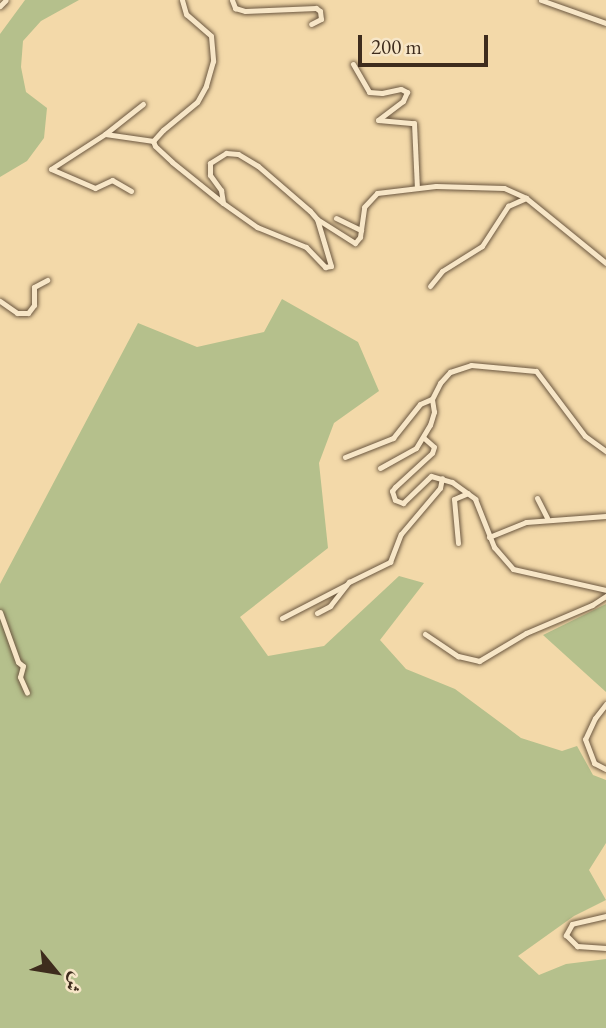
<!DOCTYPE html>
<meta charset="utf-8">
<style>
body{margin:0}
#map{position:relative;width:606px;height:1028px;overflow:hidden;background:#f3d9a9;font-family:"EB Garamond",Amiri,serif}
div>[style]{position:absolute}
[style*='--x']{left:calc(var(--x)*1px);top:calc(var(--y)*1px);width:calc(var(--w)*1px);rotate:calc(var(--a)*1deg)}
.green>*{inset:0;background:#b5c08c}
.roads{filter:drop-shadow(0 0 2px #6b5740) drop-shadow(0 0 2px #6b5740)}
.minor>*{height:5px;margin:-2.5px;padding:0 2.5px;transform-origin:2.5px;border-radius:2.5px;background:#f7e6c7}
span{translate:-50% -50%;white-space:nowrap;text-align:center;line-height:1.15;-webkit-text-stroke:5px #f7e6c7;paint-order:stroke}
.north{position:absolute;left:21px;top:937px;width:70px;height:70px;-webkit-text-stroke:5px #f7e6c7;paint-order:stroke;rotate:120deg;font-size:19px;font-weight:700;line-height:28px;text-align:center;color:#3e2c1d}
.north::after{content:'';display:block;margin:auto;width:24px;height:32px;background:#3e2c1d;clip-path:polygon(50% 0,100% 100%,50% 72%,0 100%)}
.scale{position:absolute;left:358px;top:35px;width:130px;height:32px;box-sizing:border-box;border:4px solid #3e2c1d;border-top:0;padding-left:9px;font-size:21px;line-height:24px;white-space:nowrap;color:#3e2c1d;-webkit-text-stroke:5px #f7e6c7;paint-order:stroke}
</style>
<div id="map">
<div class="green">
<div style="clip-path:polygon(25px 0,79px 0,41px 21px,23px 41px,21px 67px,26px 92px,47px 108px,44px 138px,27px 161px,0 177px,0 34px)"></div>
<div style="clip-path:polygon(282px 299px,358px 342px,379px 391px,334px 423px,319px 463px,328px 548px,240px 617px,268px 656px,324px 646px,399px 576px,424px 583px,380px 640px,406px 669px,455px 689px,521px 738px,562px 751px,577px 746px,593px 775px,606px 780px,606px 843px,589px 870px,606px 900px,574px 916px,518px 956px,539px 975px,566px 964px,606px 959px,606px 1028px,0 1028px,0 584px,138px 323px,197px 347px,264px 332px)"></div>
<div style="clip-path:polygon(606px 604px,606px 692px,543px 635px)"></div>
</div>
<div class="roads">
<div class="minor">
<div style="--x:182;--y:0;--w:15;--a:74"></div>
<div style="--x:186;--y:14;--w:33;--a:41"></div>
<div style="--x:211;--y:36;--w:25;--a:85"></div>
<div style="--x:213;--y:61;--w:26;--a:106"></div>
<div style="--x:206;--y:86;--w:18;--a:119"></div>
<div style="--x:197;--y:102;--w:44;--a:140.5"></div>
<div style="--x:163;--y:130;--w:15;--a:132"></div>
<div style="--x:153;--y:141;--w:5;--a:68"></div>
<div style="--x:155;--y:146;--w:23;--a:43"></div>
<div style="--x:172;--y:162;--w:65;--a:38.8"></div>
<div style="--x:223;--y:203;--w:42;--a:35.2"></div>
<div style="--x:257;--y:227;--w:53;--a:22.2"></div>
<div style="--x:306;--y:247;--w:28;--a:46"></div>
<div style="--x:325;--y:267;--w:6;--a:-9"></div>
<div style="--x:331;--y:266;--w:49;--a:-106.6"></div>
<div style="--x:317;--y:219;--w:11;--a:-131"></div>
<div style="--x:310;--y:211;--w:69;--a:-139.1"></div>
<div style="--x:258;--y:166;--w:23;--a:-149"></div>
<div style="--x:238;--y:154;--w:12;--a:-175"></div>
<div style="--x:226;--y:153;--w:19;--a:148"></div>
<div style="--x:210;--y:163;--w:12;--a:90"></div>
<div style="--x:210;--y:175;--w:19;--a:54"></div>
<div style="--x:221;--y:190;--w:13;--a:81"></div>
<div style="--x:232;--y:0;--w:9;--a:69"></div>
<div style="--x:235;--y:8;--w:10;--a:17"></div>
<div style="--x:245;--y:11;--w:71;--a:-2.4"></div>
<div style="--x:316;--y:8;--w:5;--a:37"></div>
<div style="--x:320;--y:11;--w:8;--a:83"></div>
<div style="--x:321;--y:19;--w:11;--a:153"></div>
<div style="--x:541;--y:0;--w:69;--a:19.5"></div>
<div style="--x:0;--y:6;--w:8;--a:-45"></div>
<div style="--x:353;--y:64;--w:32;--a:60"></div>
<div style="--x:369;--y:92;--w:13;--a:4"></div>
<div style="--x:382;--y:93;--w:19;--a:-12"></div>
<div style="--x:401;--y:89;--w:7;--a:27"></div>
<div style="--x:407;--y:92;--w:10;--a:114"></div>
<div style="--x:403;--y:101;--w:31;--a:143"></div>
<div style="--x:378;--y:120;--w:36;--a:5"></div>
<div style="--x:414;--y:123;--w:65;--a:87.4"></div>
<div style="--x:143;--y:104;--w:48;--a:141.7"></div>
<div style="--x:105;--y:134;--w:49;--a:8.3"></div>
<div style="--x:105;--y:134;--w:64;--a:147.1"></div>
<div style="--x:51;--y:169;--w:48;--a:23.4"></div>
<div style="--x:95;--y:188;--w:19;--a:-25"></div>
<div style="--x:112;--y:180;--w:22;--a:30"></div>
<div style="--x:336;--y:218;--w:28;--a:26"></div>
<div style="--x:317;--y:219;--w:45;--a:32.3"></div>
<div style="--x:355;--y:243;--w:8;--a:-50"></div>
<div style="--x:360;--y:237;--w:30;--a:-82"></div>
<div style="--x:364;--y:207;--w:19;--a:-47"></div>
<div style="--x:377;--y:193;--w:59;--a:-6.8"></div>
<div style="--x:436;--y:186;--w:68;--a:1.7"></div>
<div style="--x:504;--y:188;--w:24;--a:24"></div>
<div style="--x:526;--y:198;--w:103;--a:39.1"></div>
<div style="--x:430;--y:286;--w:19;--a:-51"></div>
<div style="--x:442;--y:271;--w:47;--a:-32"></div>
<div style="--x:482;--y:246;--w:48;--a:-57"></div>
<div style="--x:508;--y:206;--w:20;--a:-24"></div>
<div style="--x:0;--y:301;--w:21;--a:35"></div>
<div style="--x:17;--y:313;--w:11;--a:0"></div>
<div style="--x:28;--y:313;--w:10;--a:-53"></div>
<div style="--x:34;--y:305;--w:18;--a:-90"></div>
<div style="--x:34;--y:287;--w:15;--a:-28"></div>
<div style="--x:424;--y:438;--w:13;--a:42"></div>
<div style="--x:434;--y:447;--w:6;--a:108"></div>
<div style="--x:432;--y:453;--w:50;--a:137.4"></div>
<div style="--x:395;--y:487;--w:5;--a:127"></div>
<div style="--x:392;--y:491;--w:9;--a:72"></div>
<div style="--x:395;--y:500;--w:9;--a:21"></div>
<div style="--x:403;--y:503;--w:39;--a:-44"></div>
<div style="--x:431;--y:476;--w:22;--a:16"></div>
<div style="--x:452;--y:482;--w:29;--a:36"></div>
<div style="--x:475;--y:499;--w:52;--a:68.4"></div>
<div style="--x:494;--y:547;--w:29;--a:49"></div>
<div style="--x:513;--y:569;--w:95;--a:12.7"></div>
<div style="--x:345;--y:457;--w:52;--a:-21.6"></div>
<div style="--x:393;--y:438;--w:43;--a:-51.5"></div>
<div style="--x:420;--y:404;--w:13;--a:-23"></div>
<div style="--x:380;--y:468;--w:41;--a:-29.1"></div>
<div style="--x:416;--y:448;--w:27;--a:-59"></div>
<div style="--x:430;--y:425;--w:14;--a:-73"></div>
<div style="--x:434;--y:412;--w:13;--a:-99"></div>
<div style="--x:432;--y:399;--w:18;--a:-63"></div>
<div style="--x:440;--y:383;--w:15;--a:-48"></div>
<div style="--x:450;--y:372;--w:22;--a:-18"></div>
<div style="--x:471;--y:365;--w:65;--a:5.3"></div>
<div style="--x:536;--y:371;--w:81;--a:53"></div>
<div style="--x:585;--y:436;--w:26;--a:36"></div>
<div style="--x:537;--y:498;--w:22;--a:63"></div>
<div style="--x:489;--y:537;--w:40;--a:-22"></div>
<div style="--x:526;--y:522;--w:80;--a:-4.3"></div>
<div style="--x:458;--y:543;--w:44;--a:-95.2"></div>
<div style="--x:454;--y:499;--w:15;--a:-23"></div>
<div style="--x:0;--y:612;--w:53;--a:70.2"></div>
<div style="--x:18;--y:662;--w:6;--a:39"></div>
<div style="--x:23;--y:666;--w:11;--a:105"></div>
<div style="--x:20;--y:677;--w:17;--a:66"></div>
<div style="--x:317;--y:613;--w:15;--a:-28"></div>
<div style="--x:330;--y:606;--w:31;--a:-52"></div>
<div style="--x:349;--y:582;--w:46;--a:-26"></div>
<div style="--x:390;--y:562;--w:30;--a:-69"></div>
<div style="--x:401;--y:534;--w:60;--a:-49.7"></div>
<div style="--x:440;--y:488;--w:10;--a:-79"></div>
<div style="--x:282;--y:618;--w:72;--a:-27.3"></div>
<div style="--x:425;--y:634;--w:40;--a:34"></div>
<div style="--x:458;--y:656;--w:22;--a:13"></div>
<div style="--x:479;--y:661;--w:55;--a:-30.8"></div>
<div style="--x:526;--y:633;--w:72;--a:-23"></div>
<div style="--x:592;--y:605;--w:17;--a:-33"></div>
<div style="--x:606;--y:704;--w:18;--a:128"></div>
<div style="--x:595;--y:718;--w:23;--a:115"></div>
<div style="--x:585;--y:739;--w:26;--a:69"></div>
<div style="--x:594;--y:763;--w:13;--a:27"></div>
<div style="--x:606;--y:916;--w:35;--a:167"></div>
<div style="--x:572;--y:924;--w:13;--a:119"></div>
<div style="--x:566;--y:935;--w:16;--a:45"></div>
<div style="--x:577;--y:946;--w:29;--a:4"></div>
</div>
</div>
<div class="north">ش</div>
<div class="scale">200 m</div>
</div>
